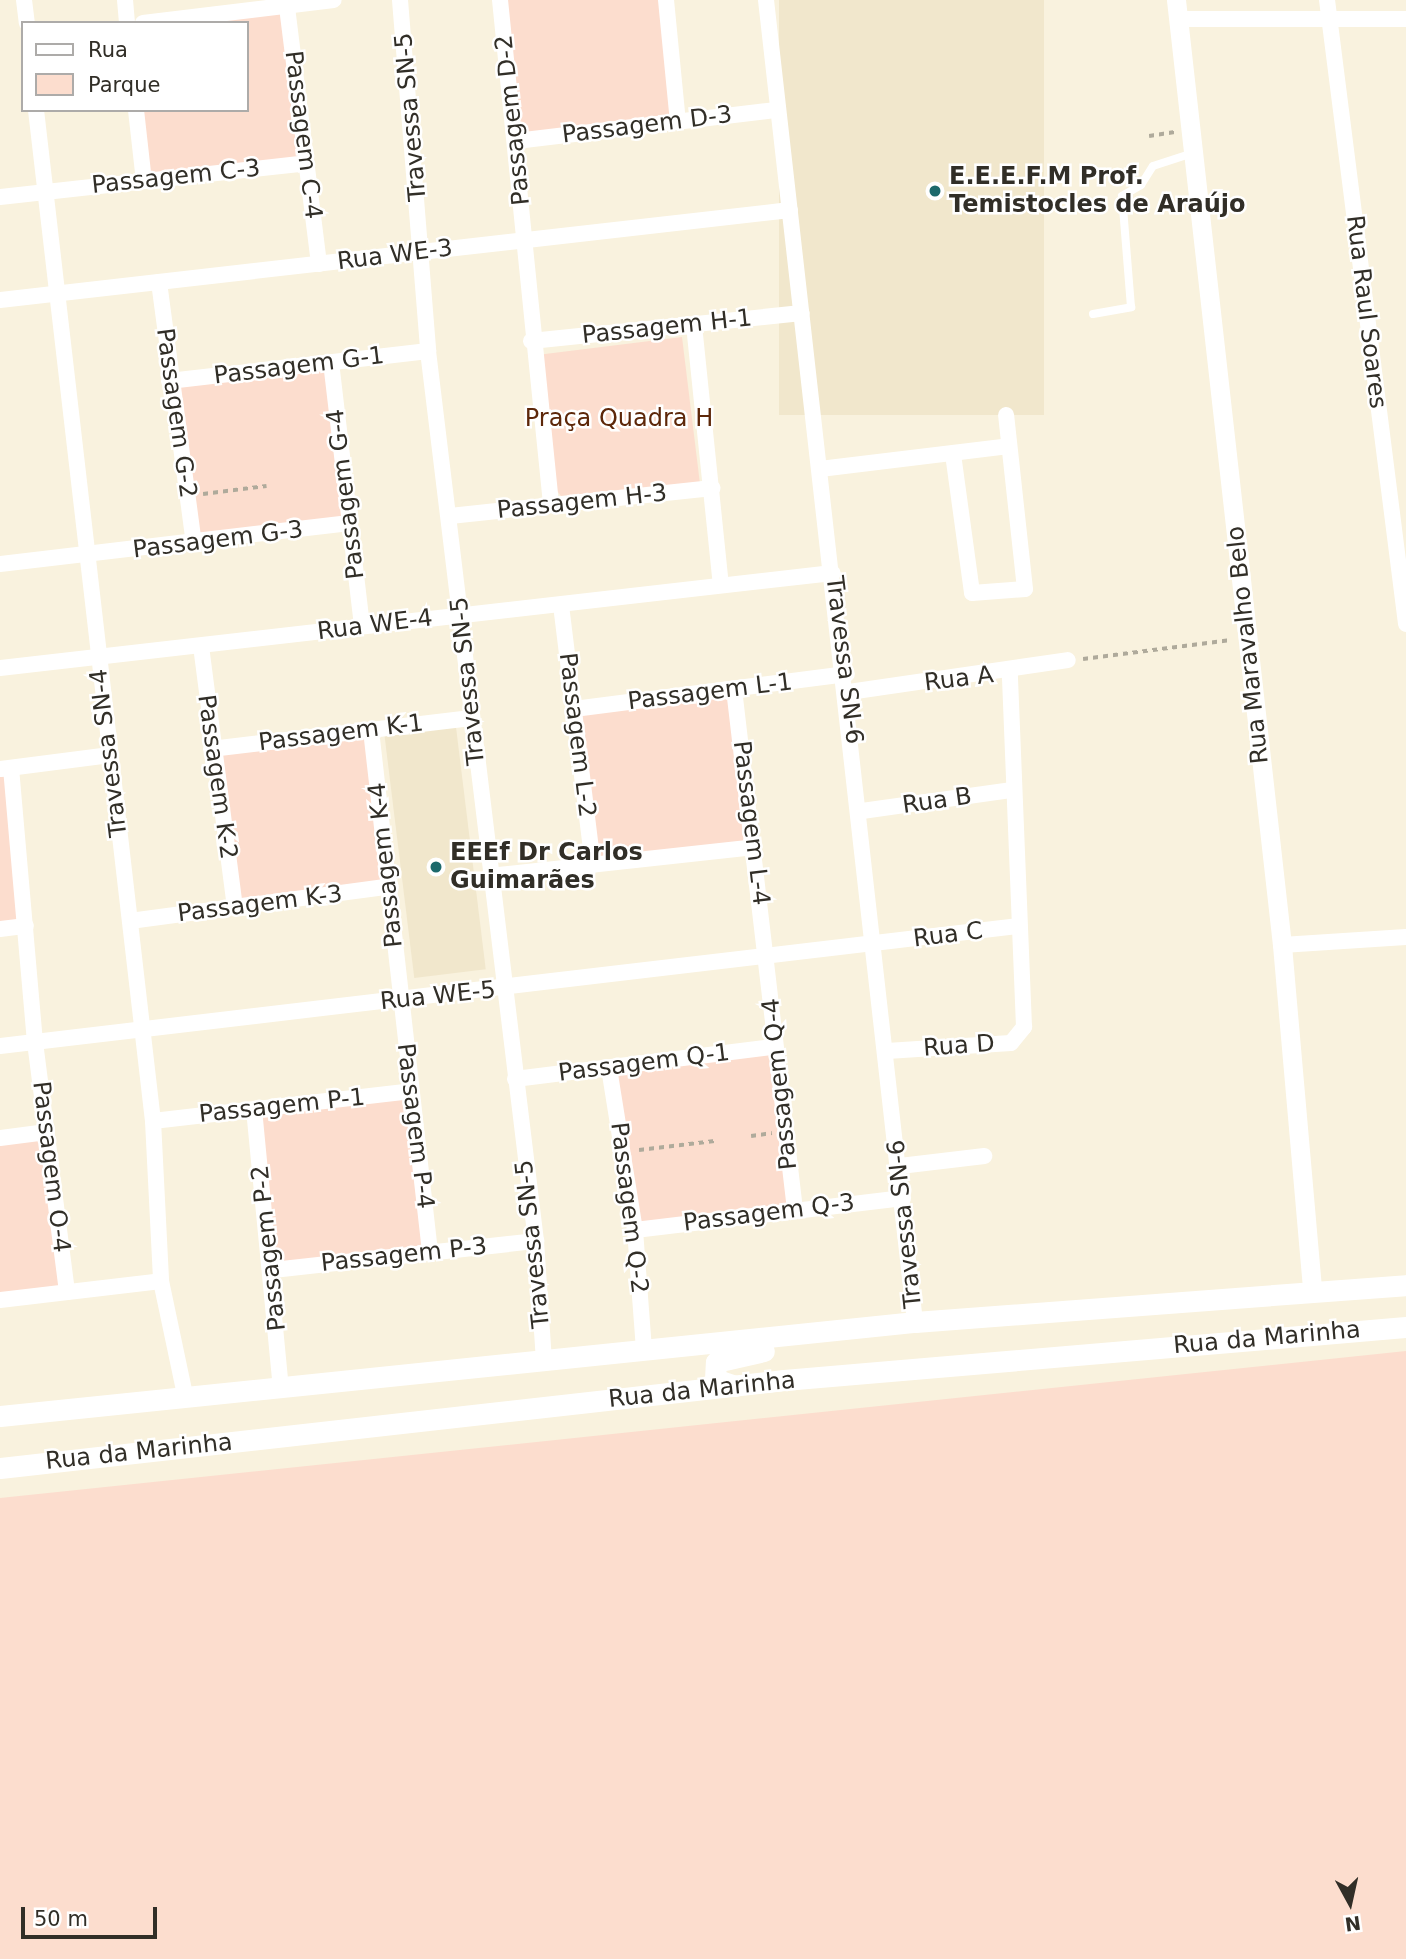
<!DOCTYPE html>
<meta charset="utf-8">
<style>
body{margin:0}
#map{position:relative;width:1406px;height:1959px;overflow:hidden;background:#f9f2de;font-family:"DejaVu Sans",sans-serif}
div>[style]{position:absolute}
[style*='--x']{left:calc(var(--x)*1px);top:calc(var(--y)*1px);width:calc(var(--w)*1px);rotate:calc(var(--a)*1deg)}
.built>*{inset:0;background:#f1e7cc;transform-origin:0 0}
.green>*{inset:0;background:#fcddce;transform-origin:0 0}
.path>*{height:3.5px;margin-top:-1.75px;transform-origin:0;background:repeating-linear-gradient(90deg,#afaa9b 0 5px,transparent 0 10px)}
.service>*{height:8px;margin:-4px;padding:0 4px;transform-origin:4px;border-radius:4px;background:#fff}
.minor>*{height:16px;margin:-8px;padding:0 8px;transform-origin:8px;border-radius:8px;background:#fff}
.tertiary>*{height:19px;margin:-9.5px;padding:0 9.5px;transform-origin:9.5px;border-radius:9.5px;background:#fff}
.secondary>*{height:21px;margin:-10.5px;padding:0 10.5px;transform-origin:10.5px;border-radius:10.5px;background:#fff}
.dots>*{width:19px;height:19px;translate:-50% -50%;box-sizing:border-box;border:4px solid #fff;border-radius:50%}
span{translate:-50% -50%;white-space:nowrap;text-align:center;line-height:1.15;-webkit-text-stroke:5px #fff;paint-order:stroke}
.street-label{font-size:24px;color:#312e27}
.poi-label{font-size:24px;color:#312e27;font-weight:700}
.left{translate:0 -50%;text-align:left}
.park-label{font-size:24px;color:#5d2709}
.legend{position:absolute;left:21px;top:21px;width:228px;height:91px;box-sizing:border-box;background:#fff;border:2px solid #adaba9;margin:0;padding:9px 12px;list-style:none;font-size:21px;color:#312e27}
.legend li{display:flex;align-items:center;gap:14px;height:35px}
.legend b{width:35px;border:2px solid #adaba9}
.north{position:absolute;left:1315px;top:1868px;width:70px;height:70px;-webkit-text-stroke:5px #fff;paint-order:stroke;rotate:172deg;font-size:19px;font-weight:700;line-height:28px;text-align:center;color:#312e27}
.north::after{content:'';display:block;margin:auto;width:24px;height:32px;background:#312e27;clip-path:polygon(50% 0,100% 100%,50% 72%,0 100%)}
.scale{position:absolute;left:21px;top:1907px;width:136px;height:32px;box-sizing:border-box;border:4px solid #312e27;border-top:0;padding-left:9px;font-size:21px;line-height:24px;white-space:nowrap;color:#312e27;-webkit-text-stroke:5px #fff;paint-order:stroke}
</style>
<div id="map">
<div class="built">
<div style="left:779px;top:0;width:265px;height:415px"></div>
<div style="left:456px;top:727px;width:244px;height:72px;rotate:83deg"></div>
</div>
<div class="green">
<div style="clip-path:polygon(500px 0,666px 0,678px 122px,516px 141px)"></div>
<div style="clip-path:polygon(287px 7px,306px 163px,144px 181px,136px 110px,247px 110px,247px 23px,143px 23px)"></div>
<div style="clip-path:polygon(682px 337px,700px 484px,561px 496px,553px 486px,537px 355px)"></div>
<div style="left:331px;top:362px;width:162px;height:163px;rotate:83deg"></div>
<div style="left:734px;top:689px;width:159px;height:161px;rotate:83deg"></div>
<div style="left:371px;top:730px;width:157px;height:161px;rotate:83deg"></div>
<div style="clip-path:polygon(11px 768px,26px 926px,0 929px,0 769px)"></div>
<div style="left:773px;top:1047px;width:164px;height:165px;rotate:82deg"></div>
<div style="left:411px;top:1091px;width:162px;height:158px;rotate:83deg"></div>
<div style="clip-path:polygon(47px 1132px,67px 1292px,0 1300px,0 1138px)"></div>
<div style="clip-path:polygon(1406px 1351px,1406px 1959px,0 1959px,0 1498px)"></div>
</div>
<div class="path">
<div style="--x:1149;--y:136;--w:26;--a:-9"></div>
<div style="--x:203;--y:494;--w:64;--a:-7.2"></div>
<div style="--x:1083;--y:659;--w:149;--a:-7.3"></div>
<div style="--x:751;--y:1136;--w:21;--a:-8"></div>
<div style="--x:639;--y:1150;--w:76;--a:-6.8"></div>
</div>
<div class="service">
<div style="--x:1093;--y:314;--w:39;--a:-10"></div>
<div style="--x:1131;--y:307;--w:111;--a:-94.6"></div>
<div style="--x:1122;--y:196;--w:22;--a:-30"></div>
<div style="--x:1141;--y:185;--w:22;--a:-58"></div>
<div style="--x:1153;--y:166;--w:42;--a:-18"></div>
</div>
<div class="minor">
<div style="--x:24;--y:0;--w:23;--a:83"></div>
<div style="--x:125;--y:0;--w:23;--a:85"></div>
<div style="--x:400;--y:0;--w:352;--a:85.4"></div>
<div style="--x:428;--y:351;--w:897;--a:83.08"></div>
<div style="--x:536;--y:1241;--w:120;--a:86.2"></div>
<div style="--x:500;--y:0;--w:507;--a:84.22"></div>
<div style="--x:666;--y:0;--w:123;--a:84.4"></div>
<div style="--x:766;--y:0;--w:1330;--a:83.57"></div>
<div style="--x:1327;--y:0;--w:629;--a:82.78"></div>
<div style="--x:287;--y:7;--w:259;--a:82.9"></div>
<div style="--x:1178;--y:19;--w:228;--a:0"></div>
<div style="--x:143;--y:23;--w:192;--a:-6.9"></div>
<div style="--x:36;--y:110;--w:1018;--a:83.4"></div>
<div style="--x:153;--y:1121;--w:160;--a:87.1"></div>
<div style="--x:161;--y:1281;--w:116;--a:78.1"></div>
<div style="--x:136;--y:110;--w:71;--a:83.6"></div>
<div style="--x:516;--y:141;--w:263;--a:-6.8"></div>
<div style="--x:0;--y:197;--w:308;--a:-6.3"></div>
<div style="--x:159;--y:282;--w:263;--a:82.4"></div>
<div style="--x:0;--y:300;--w:795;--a:-6.5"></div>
<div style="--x:694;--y:325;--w:261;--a:84.1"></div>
<div style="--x:531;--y:341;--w:272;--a:-5.9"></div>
<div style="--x:331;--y:362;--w:266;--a:83.3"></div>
<div style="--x:169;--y:381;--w:261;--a:-6.6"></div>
<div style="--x:953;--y:454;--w:140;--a:82.2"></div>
<div style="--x:972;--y:593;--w:53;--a:-4.3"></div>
<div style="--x:1025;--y:589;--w:175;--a:-96.2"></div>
<div style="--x:820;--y:469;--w:190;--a:-6.9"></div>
<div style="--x:450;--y:516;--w:264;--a:-6.1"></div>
<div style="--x:0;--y:564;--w:352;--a:-6.7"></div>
<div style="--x:561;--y:605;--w:262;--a:83"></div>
<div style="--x:201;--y:646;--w:263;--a:82.6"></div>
<div style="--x:0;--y:668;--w:838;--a:-6.51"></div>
<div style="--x:734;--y:689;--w:525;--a:83.32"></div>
<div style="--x:849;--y:692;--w:221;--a:-8.3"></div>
<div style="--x:574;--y:709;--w:275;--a:-7.3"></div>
<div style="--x:371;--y:730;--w:525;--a:83.55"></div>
<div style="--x:211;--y:749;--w:262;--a:-6.8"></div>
<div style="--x:11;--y:768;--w:275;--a:85"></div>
<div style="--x:35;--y:1042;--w:252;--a:82.7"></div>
<div style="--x:1;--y:769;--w:110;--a:-7.3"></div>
<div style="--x:862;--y:811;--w:150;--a:-8"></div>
<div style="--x:489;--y:876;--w:267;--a:-6.2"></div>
<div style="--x:130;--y:921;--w:263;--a:-7.6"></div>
<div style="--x:0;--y:929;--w:26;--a:-7"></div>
<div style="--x:1282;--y:945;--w:124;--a:-3.7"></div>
<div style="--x:0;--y:1046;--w:1026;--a:-6.72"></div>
<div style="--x:887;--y:1051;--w:124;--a:-3.7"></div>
<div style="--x:1011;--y:1043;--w:21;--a:-51"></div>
<div style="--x:1024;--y:1027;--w:354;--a:-92.3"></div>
<div style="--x:609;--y:1068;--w:164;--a:80.9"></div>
<div style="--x:635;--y:1230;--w:119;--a:85.7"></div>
<div style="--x:515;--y:1079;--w:260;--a:-7.1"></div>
<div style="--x:254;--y:1109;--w:279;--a:84.5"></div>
<div style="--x:153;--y:1121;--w:260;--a:-6.6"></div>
<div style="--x:0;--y:1138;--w:47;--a:-7.3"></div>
<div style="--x:900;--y:1166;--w:85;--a:-6.8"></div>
<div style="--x:635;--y:1230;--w:270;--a:-6.8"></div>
<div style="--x:273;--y:1270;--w:265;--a:-6.3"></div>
<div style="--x:0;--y:1300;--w:162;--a:-6.7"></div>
</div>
<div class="tertiary">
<div style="--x:1176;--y:0;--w:951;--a:83.6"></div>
<div style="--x:1282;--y:945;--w:346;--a:85"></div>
</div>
<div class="secondary">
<div style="--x:735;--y:1386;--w:21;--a:-161"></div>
<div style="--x:715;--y:1379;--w:17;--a:-87"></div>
<div style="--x:716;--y:1362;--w:49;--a:-12.9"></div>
<div style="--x:0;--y:1416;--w:920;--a:-5.87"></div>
<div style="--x:915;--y:1322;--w:492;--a:-4.3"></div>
<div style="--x:0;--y:1468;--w:789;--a:-6.4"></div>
<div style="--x:784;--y:1380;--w:624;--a:-4.87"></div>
</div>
<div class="dots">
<div style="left:935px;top:191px;background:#1c696b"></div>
<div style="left:436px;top:867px;background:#1c696b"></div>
</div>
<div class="street-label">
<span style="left:411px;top:117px;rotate:-95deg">Travessa SN-5</span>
<span style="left:513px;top:120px;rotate:-96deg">Passagem D-2</span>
<span style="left:647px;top:125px;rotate:-7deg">Passagem D-3</span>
<span style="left:303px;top:135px;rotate:83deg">Passagem C-4</span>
<span style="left:176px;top:177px;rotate:-6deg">Passagem C-3</span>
<span style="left:395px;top:255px;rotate:-7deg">Rua WE-3</span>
<span style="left:1366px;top:312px;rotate:83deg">Rua Raul Soares</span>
<span style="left:667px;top:327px;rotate:-6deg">Passagem H-1</span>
<span style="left:299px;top:366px;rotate:-7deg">Passagem G-1</span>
<span style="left:176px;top:413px;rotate:82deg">Passagem G-2</span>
<span style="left:346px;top:494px;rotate:-97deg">Passagem G-4</span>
<span style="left:582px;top:502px;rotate:-6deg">Passagem H-3</span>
<span style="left:218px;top:540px;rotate:-7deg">Passagem G-3</span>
<span style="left:375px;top:625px;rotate:-7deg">Rua WE-4</span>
<span style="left:1248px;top:645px;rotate:-96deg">Rua Maravalho Belo</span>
<span style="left:844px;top:660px;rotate:83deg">Travessa SN-6</span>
<span style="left:959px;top:679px;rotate:-7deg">Rua A</span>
<span style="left:468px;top:681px;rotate:-96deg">Travessa SN-5</span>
<span style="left:710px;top:692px;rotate:-7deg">Passagem L-1</span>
<span style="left:341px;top:733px;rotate:-7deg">Passagem K-1</span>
<span style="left:577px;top:735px;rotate:83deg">Passagem L-2</span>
<span style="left:109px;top:753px;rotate:-97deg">Travessa SN-4</span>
<span style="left:217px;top:777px;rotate:82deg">Passagem K-2</span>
<span style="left:937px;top:801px;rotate:-8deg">Rua B</span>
<span style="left:751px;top:823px;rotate:83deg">Passagem L-4</span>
<span style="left:386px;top:865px;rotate:-96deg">Passagem K-4</span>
<span style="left:260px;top:904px;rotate:-7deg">Passagem K-3</span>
<span style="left:948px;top:935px;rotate:-7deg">Rua C</span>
<span style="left:438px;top:996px;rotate:-6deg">Rua WE-5</span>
<span style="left:959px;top:1046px;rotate:-4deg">Rua D</span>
<span style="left:644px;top:1063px;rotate:-7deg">Passagem Q-1</span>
<span style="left:780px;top:1084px;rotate:-96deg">Passagem Q-4</span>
<span style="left:282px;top:1106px;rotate:-6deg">Passagem P-1</span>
<span style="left:415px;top:1126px;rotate:83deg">Passagem P-4</span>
<span style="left:51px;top:1167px;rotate:83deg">Passagem O-4</span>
<span style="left:629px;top:1208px;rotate:83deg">Passagem Q-2</span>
<span style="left:769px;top:1213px;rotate:-7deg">Passagem Q-3</span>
<span style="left:905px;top:1224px;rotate:-96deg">Travessa SN-6</span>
<span style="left:533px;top:1244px;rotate:-96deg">Travessa SN-5</span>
<span style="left:269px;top:1248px;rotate:-96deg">Passagem P-2</span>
<span style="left:404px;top:1255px;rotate:-6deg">Passagem P-3</span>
<span style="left:1267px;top:1338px;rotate:-5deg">Rua da Marinha</span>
<span style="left:702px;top:1390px;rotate:-6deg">Rua da Marinha</span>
<span style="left:139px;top:1452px;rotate:-6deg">Rua da Marinha</span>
</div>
<div class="poi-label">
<span class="left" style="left:949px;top:191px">E.E.E.F.M Prof.<br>Temistocles de Araújo</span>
<span class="left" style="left:450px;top:867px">EEEf Dr Carlos<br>Guimarães</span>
</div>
<div class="park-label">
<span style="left:619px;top:419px">Praça Quadra H</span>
</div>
<ul class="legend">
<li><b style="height:9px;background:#fff"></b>Rua</li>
<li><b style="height:19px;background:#fcddce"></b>Parque</li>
</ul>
<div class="north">N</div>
<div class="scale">50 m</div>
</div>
